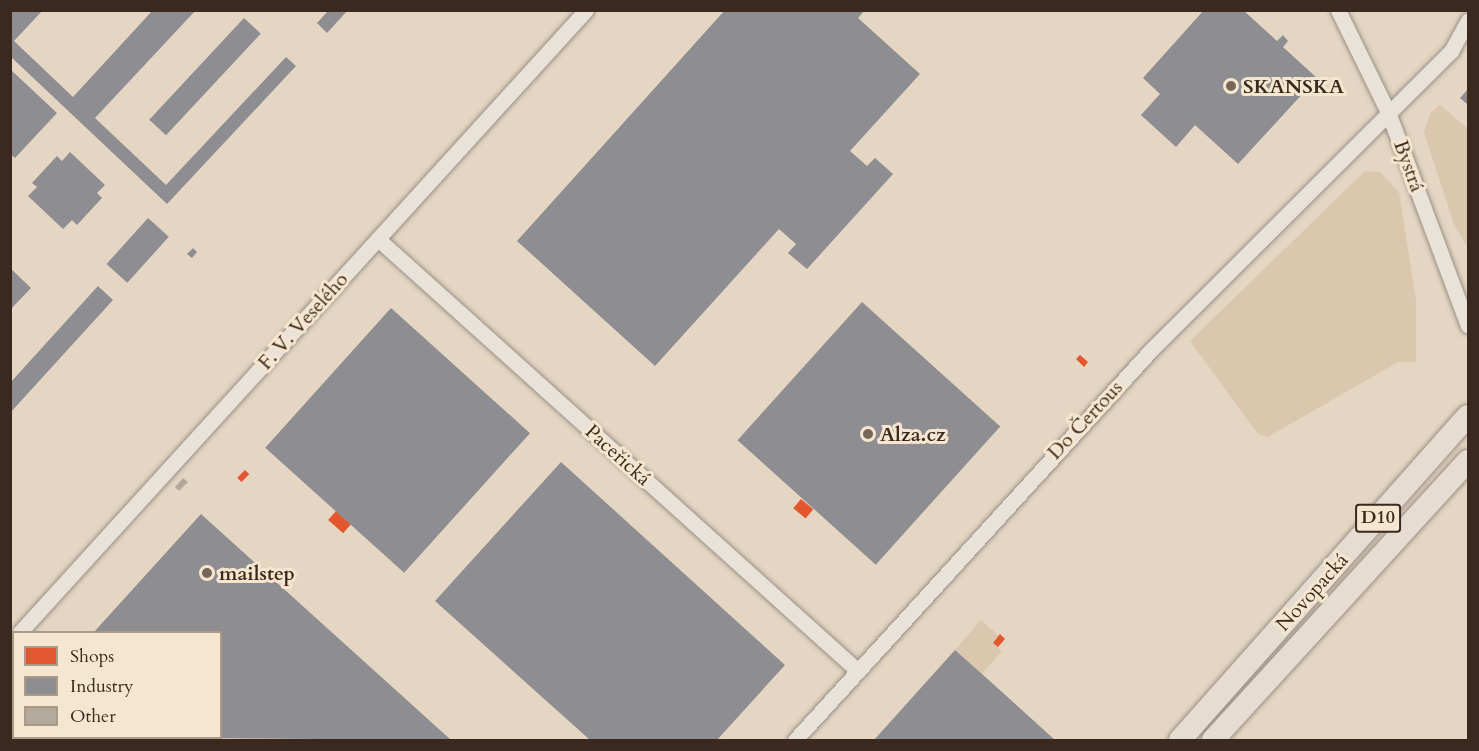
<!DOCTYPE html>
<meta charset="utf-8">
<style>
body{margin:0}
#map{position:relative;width:1479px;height:751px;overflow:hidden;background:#e4d6c3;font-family:Cardo,serif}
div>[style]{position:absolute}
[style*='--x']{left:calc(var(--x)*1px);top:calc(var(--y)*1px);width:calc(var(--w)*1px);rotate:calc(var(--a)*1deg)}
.green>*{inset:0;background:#dbc7ae}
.shops>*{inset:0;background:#e4572e;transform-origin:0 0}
.industry>*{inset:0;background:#8d8d92;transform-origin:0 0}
.building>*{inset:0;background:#b3a99c}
.roads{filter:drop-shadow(0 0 2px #9a9084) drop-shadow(0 0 2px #9a9084)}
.minor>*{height:15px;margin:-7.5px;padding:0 7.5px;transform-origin:7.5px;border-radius:7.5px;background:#e9e2d8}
.highway>*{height:22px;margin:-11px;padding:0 11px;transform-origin:11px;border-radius:11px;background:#e5ddd2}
.dots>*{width:16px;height:16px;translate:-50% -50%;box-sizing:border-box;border:3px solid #f7e6cf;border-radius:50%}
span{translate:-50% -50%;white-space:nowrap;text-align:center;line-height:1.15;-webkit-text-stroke:6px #f7e6cf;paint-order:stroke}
.shield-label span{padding:2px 4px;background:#f7e6cf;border:2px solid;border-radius:4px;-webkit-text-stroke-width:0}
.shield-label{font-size:18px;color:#3b291f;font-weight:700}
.poi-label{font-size:20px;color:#3b291f;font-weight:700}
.left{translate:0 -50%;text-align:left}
.street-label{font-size:20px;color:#3b291f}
.frame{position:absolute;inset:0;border:12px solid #3b291f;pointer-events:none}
.legend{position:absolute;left:12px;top:631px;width:210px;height:108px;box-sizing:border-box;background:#f7e6cf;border:2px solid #ac9a89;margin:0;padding:8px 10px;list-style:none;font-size:18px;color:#3b291f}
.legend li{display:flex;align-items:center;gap:12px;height:30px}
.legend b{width:30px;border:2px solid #ac9a89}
</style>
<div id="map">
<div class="green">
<div style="clip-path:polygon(1440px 105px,1468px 129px,1468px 248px,1454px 224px,1424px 133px,1430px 113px)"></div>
<div style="clip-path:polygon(1365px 171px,1380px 172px,1399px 192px,1416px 300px,1416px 362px,1398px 362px,1268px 437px,1258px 434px,1190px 341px)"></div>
<div style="clip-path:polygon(981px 620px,999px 636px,993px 643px,1002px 651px,982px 674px,955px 650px)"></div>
</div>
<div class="shops">
<div style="clip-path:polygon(1080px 355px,1088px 362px,1084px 367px,1076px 359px)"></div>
<div style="left:245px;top:470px;width:6px;height:11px;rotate:45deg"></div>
<div style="left:801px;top:499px;width:16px;height:12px;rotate:40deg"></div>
<div style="left:336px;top:511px;width:20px;height:12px;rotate:41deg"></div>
<div style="clip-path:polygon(1000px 634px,1005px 639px,998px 647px,993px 643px)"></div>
</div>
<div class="industry">
<div style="clip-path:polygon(10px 10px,43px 10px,14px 41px,73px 97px,153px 10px,196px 10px,95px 118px,166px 185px,286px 57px,296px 66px,167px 204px,10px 56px)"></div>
<div style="clip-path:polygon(329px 10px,348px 10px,327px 33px,317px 23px)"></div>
<div style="clip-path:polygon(725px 10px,865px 10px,858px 18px,920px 74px,850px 151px,867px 166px,875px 158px,893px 174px,807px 269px,788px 253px,796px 244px,779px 229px,655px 366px,517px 241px)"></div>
<div style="clip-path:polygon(1204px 10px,1243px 10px,1277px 41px,1283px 35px,1288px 41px,1283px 47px,1317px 78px,1238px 164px,1195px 125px,1176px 147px,1141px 115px,1160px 94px,1143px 78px)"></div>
<div style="left:244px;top:18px;width:23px;height:139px;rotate:43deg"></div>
<div style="clip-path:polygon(10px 69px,57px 113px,15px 158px,10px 154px)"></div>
<div style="clip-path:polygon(1468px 89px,1468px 105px,1460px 98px)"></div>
<div style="clip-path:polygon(70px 152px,105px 185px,97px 193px,102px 198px,77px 225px,72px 220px,63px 229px,28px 196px,37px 187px,32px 183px,57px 156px,62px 161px)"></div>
<div style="left:148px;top:218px;width:28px;height:62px;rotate:42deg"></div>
<div style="clip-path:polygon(193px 248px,197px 252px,192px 258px,187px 254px)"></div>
<div style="clip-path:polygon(10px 268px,31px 288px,10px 310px)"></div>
<div style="clip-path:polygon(98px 286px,113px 300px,10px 413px,10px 383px)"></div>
<div style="left:862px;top:302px;width:186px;height:186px;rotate:42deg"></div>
<div style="left:391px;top:308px;width:187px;height:188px;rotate:42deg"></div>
<div style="clip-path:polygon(561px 462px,785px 665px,717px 740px,590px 740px,435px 601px)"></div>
<div style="clip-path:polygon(201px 514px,451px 740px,170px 738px,220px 738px,220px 632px,94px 632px)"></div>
<div style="clip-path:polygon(955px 650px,982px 674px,1055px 740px,874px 740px)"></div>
<div style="clip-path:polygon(10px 732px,14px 738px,20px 740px,10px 740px)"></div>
</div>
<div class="building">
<div style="clip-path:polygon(183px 478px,188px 482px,179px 491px,175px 487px)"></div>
</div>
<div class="roads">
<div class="minor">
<div style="--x:1338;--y:10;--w:114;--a:63.9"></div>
<div style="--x:1388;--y:112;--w:228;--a:69.5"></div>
<div style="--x:378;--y:239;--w:646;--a:41.99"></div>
<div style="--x:20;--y:632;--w:841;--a:-47.7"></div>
<div style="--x:795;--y:740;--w:528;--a:-47.61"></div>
<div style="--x:1151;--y:350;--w:424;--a:-44.9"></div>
<div style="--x:1451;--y:51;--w:35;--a:-61"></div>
</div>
<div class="highway">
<div style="--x:1180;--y:740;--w:433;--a:-48.4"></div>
<div style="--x:1213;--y:740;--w:378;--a:-47.6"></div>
</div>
</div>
<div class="dots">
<div style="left:1231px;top:86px;background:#766658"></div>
<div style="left:868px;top:434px;background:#766658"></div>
<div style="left:207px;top:573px;background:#766658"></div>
</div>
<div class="shield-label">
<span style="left:1378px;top:518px">D10</span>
</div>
<div class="poi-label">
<span class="left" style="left:1243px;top:86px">SKANSKA</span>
<span class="left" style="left:880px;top:434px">Alza.cz</span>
<span class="left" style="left:219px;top:573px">mailstep</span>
</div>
<div class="street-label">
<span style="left:1409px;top:166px;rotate:70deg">Bystrá</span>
<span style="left:303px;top:321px;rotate:-48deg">F. V. Veselého</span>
<span style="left:1085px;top:420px;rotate:-47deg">Do Čertous</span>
<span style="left:618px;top:455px;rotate:42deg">Paceřická</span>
<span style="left:1312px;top:592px;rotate:-48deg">Novopacká</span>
</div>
<div class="frame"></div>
<ul class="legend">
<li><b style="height:16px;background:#e4572e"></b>Shops</li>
<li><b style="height:16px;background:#8d8d92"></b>Industry</li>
<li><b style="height:16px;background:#b3a99c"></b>Other</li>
</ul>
</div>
